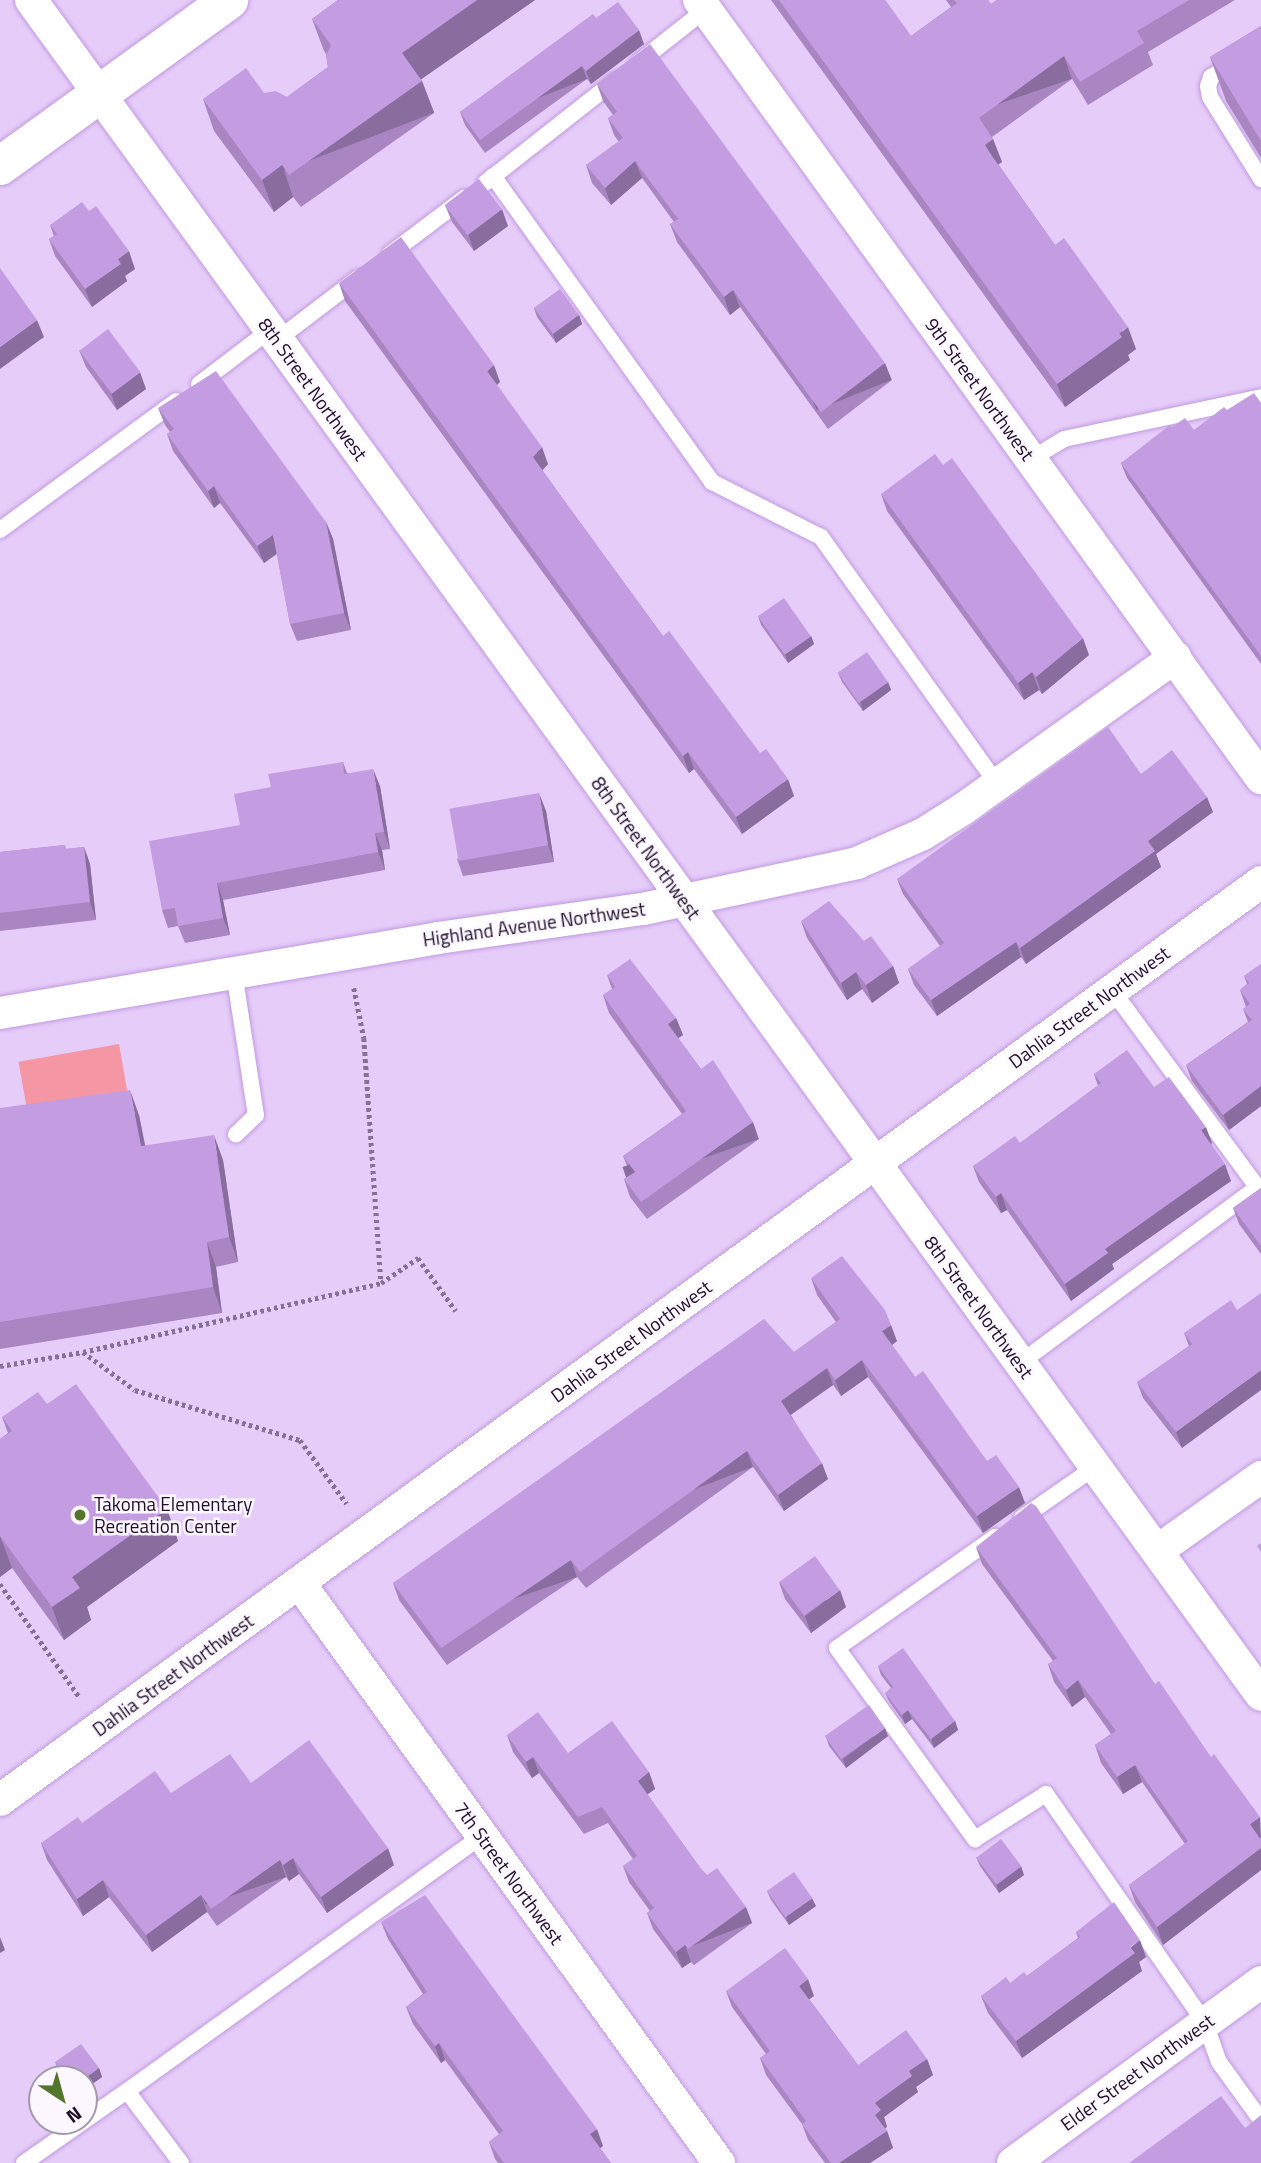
<!DOCTYPE html>
<style>
body{margin:0}
#map{position:relative;width:1261px;height:2163px;overflow:hidden;background:#e6cdf9;font-family:"Titillium Web",sans-serif}
div>[style]{position:absolute}
[style*='--x']{left:calc(var(--x)*1px);top:calc(var(--y)*1px);width:calc(var(--w)*1px);rotate:calc(var(--a)*1deg)}
.green>*{inset:0;background:#f596a4;transform-origin:0 0}
.path>*{height:4.5px;margin-top:-2.25px;transform-origin:0;background:repeating-linear-gradient(90deg,#867195 0 3.5px,transparent 0 7px)}
.roads{filter:drop-shadow(0 0 2px #c29ae1) drop-shadow(0 0 2px #c29ae1)}
.service>*{height:16px;margin:-8px;padding:0 8px;transform-origin:8px;border-radius:8px;background:#fff}
.minor>*{height:32px;margin:-16px;padding:0 16px;transform-origin:16px;border-radius:16px;background:#fff}
.tertiary>*{height:38px;margin:-19px;padding:0 19px;transform-origin:19px;border-radius:19px;background:#fff}
.wall>*{inset:0;background:#a986c2}
.shaded-wall>*{inset:0;background:#896d9e;transform-origin:0 0}
.building>*{inset:0;background:#c49ce2;transform-origin:0 0}
.dots>*{width:19px;height:19px;translate:-50% -50%;box-sizing:border-box;border:4px solid #fcf7ff;border-radius:50%}
span{translate:-50% -50%;white-space:nowrap;text-align:center;line-height:1.15;-webkit-text-stroke:5px #fcf7ff;paint-order:stroke}
.street-label{font-size:19px;color:#1e0e28}
.poi-label{font-size:19px;color:#1e0e28}
.left{translate:0 -50%;text-align:left}
.north{position:absolute;left:28px;top:2065px;width:70px;height:70px;box-sizing:border-box;background:#fcf7ff;border:2px solid #a39aa9;border-radius:50%;rotate:144deg;font-size:19px;font-weight:700;line-height:28px;text-align:center;color:#1e0e28}
.north::after{content:'';display:block;margin:auto;width:24px;height:32px;background:#53752c;clip-path:polygon(50% 0,100% 100%,50% 72%,0 100%)}
</style>
<div id="map">
<div class="green">
<div style="left:119px;top:1044px;width:69px;height:102px;rotate:80deg"></div>
</div>
<div class="path">
<div style="--x:354;--y:988;--w:51;--a:78.7"></div>
<div style="--x:364;--y:1038;--w:245;--a:86"></div>
<div style="--x:83;--y:1352;--w:306;--a:-13"></div>
<div style="--x:381;--y:1283;--w:45;--a:-34"></div>
<div style="--x:418;--y:1258;--w:65;--a:54.4"></div>
<div style="--x:0;--y:1366;--w:84;--a:-9.6"></div>
<div style="--x:83;--y:1352;--w:64;--a:36.2"></div>
<div style="--x:135;--y:1390;--w:172;--a:16.9"></div>
<div style="--x:300;--y:1440;--w:79;--a:53.7"></div>
<div style="--x:0;--y:1584;--w:139;--a:54.9"></div>
</div>
<div class="roads">
<div class="service">
<div style="--x:1261;--y:47;--w:58;--a:149"></div>
<div style="--x:1211;--y:77;--w:9;--a:108"></div>
<div style="--x:1208;--y:86;--w:11;--a:80"></div>
<div style="--x:1210;--y:97;--w:97;--a:58.1"></div>
<div style="--x:639;--y:62;--w:85;--a:-38.3"></div>
<div style="--x:493;--y:176;--w:376;--a:54.4"></div>
<div style="--x:712;--y:482;--w:122;--a:26.8"></div>
<div style="--x:821;--y:537;--w:305;--a:54.5"></div>
<div style="--x:485;--y:183;--w:167;--a:-38.2"></div>
<div style="--x:390;--y:254;--w:93;--a:-37.1"></div>
<div style="--x:277;--y:340;--w:102;--a:-37.4"></div>
<div style="--x:199;--y:384;--w:89;--a:-37.3"></div>
<div style="--x:1031;--y:459;--w:39;--a:-31"></div>
<div style="--x:1064;--y:439;--w:201;--a:-12"></div>
<div style="--x:0;--y:530;--w:218;--a:-36.2"></div>
<div style="--x:234;--y:972;--w:145;--a:81.3"></div>
<div style="--x:256;--y:1115;--w:28;--a:136"></div>
<div style="--x:1112;--y:990;--w:251;--a:53.6"></div>
<div style="--x:1020;--y:1363;--w:296;--a:-36.5"></div>
<div style="--x:1022;--y:1518;--w:89;--a:-34.9"></div>
<div style="--x:995;--y:1537;--w:193;--a:144.9"></div>
<div style="--x:837;--y:1648;--w:236;--a:54.2"></div>
<div style="--x:975;--y:1839;--w:84;--a:-32.4"></div>
<div style="--x:1046;--y:1794;--w:279;--a:55.2"></div>
<div style="--x:1205;--y:2023;--w:41;--a:70.3"></div>
<div style="--x:1219;--y:2062;--w:72;--a:54.1"></div>
<div style="--x:24;--y:2163;--w:126;--a:-35"></div>
<div style="--x:181;--y:2163;--w:90;--a:-126.9"></div>
<div style="--x:127;--y:2091;--w:437;--a:-35.7"></div>
</div>
<div class="minor">
<div style="--x:31;--y:0;--w:2094;--a:54.03"></div>
<div style="--x:699;--y:0;--w:960;--a:54.16"></div>
<div style="--x:0;--y:1013;--w:444;--a:-9.7"></div>
<div style="--x:438;--y:938;--w:207;--a:-8.1"></div>
<div style="--x:643;--y:909;--w:219;--a:-12.1"></div>
<div style="--x:857;--y:863;--w:72;--a:-23.7"></div>
<div style="--x:923;--y:834;--w:47;--a:-32"></div>
<div style="--x:963;--y:809;--w:261;--a:-35.6"></div>
<div style="--x:1157;--y:1551;--w:128;--a:-35.4"></div>
<div style="--x:300;--y:1584;--w:715;--a:54.11"></div>
<div style="--x:0;--y:1800;--w:1560;--a:-36.05"></div>
<div style="--x:1013;--y:2163;--w:307;--a:-36.1"></div>
</div>
<div class="tertiary">
<div style="--x:0;--y:166;--w:283;--a:-35.9"></div>
</div>
</div>
<div class="wall">
<div style="clip-path:polygon(338px 0,535px 0,421px 79px,434px 113px,301px 207px,293px 197px,274px 212px,214px 131px,203px 99px,264px 93px,287px 97px,328px 67px,326px 54px,324px 51px,312px 19px)"></div>
<div style="clip-path:polygon(771px 0,885px 0,911px 36px,951px 7px,946px 0,988px 0,991px 4px,997px 0,1235px 0,1148px 52px,1153px 65px,1088px 105px,1072px 79px,992px 137px,1002px 162px,998px 164px,1055px 245px,1136px 349px,1128px 355px,1130px 360px,1065px 407px)"></div>
<div style="clip-path:polygon(596px 18px,644px 44px,591px 84px,587px 79px,485px 153px,465px 125px,460px 112px)"></div>
<div style="clip-path:polygon(1261px 26px,1261px 158px,1226px 101px,1210px 57px)"></div>
<div style="clip-path:polygon(597px 84px,892px 380px,828px 429px,740px 307px,730px 315px,677px 242px,670px 224px,674px 222px,642px 178px,611px 205px,592px 183px,586px 165px,619px 142px,614px 135px,608px 118px,613px 115px,603px 101px)"></div>
<div style="clip-path:polygon(445px 205px,508px 226px,474px 251px,452px 222px)"></div>
<div style="clip-path:polygon(50px 225px,135px 269px,125px 276px,127px 281px,92px 307px,55px 256px,49px 239px,54px 236px)"></div>
<div style="clip-path:polygon(339px 283px,500px 382px,497px 385px,548px 464px,542px 470px,571px 510px,663px 636px,794px 796px,742px 834px,694px 769px,689px 773px,345px 301px)"></div>
<div style="clip-path:polygon(534px 308px,579px 315px,582px 324px,556px 343px,537px 317px)"></div>
<div style="clip-path:polygon(79px 350px,146px 389px,117px 410px,86px 367px)"></div>
<div style="clip-path:polygon(1261px 403px,1261px 664px,1127px 478px,1121px 463px,1194px 430px,1227px 410px)"></div>
<div style="clip-path:polygon(158px 408px,326px 522px,333px 539px,351px 630px,297px 641px,290px 624px,277px 554px,264px 563px,220px 503px,214px 508px,173px 451px,167px 434px,170px 432px,165px 425px)"></div>
<div style="clip-path:polygon(881px 494px,1089px 655px,1042px 694px,1039px 690px,1024px 700px,887px 511px)"></div>
<div style="clip-path:polygon(758px 616px,811px 636px,814px 644px,788px 663px,761px 625px)"></div>
<div style="clip-path:polygon(838px 673px,888px 682px,891px 690px,863px 711px,842px 682px)"></div>
<div style="clip-path:polygon(343px 762px,347px 773px,380px 786px,390px 849px,382px 850px,385px 870px,223px 900px,230px 935px,185px 943px,178px 926px,168px 928px,162px 910px,240px 825px,271px 787px)"></div>
<div style="clip-path:polygon(1141px 774px,1213px 812px,1156px 854px,1161px 867px,1026px 964px,1021px 957px,937px 1016px,914px 985px,908px 969px,940px 946px,903px 894px,897px 879px)"></div>
<div style="clip-path:polygon(546px 811px,554px 862px,463px 876px,457px 859px)"></div>
<div style="clip-path:polygon(65px 845px,66px 849px,84px 847px,90px 864px,96px 920px,0 931px,0 852px)"></div>
<div style="clip-path:polygon(801px 921px,864px 941px,893px 966px,899px 983px,872px 1003px,862px 989px,847px 1000px,807px 938px)"></div>
<div style="clip-path:polygon(1261px 964px,1261px 1106px,1229px 1130px,1192px 1081px,1186px 1065px,1248px 1022px,1243px 1009px,1246px 1007px,1240px 990px,1247px 984px,1244px 976px)"></div>
<div style="clip-path:polygon(607px 975px,676px 1018px,683px 1035px,678px 1038px,701px 1069px,759px 1139px,647px 1219px,630px 1197px,624px 1179px,631px 1175px,623px 1156px,682px 1114px,609px 1013px,603px 995px,612px 989px)"></div>
<div style="clip-path:polygon(1094px 1074px,1154px 1087px,1212px 1143px,1211px 1144px,1231px 1181px,1112px 1264px,1114px 1269px,1071px 1301px,1007px 1210px,1001px 1213px,979px 1182px,973px 1166px,1020px 1143px,1098px 1086px)"></div>
<div style="clip-path:polygon(0 1108px,139px 1115px,145px 1145px,223px 1160px,238px 1262px,216px 1267px,222px 1313px,0 1349px)"></div>
<div style="clip-path:polygon(1261px 1188px,1261px 1254px,1239px 1224px,1233px 1208px)"></div>
<div style="clip-path:polygon(811px 1278px,897px 1341px,892px 1345px,915px 1377px,987px 1461px,1025px 1503px,983px 1533px,868px 1377px,841px 1396px,833px 1385px,791px 1415px,828px 1479px,784px 1511px,753px 1467px,586px 1588px,577px 1577px,447px 1665px,399px 1600px,393px 1583px,794px 1352px,836px 1322px,817px 1295px)"></div>
<div style="clip-path:polygon(1237px 1310px,1182px 1448px,1143px 1398px,1137px 1382px,1189px 1346px,1184px 1333px)"></div>
<div style="clip-path:polygon(47px 1404px,167px 1509px,178px 1541px,87px 1607px,91px 1620px,64px 1640px,12px 1568px,0 1577px,0 1439px,8px 1433px,2px 1417px)"></div>
<div style="clip-path:polygon(976px 1547px,1155px 1684px,1261px 1840px,1261px 1870px,1163px 1945px,1135px 1902px,1129px 1885px,1185px 1844px,1142px 1782px,1123px 1794px,1101px 1763px,1095px 1745px,1111px 1734px,1085px 1697px,1072px 1707px,1054px 1682px,1048px 1664px,1053px 1661px,982px 1564px)"></div>
<div style="clip-path:polygon(779px 1582px,846px 1607px,811px 1633px,785px 1599px)"></div>
<div style="clip-path:polygon(878px 1666px,955px 1721px,958px 1730px,934px 1748px,912px 1719px,905px 1724px,889px 1701px,885px 1693px,891px 1688px,881px 1675px)"></div>
<div style="clip-path:polygon(507px 1735px,568px 1753px,649px 1772px,655px 1789px,647px 1794px,701px 1869px,752px 1923px,694px 1965px,691px 1962px,682px 1968px,653px 1929px,647px 1913px,650px 1911px,629px 1882px,623px 1866px,633px 1859px,608px 1823px,584px 1834px,539px 1773px,532px 1778px,513px 1752px)"></div>
<div style="clip-path:polygon(888px 1736px,846px 1768px,829px 1746px,826px 1737px)"></div>
<div style="clip-path:polygon(251px 1783px,394px 1865px,327px 1913px,299px 1874px,289px 1881px,286px 1877px,217px 1926px,207px 1912px,152px 1952px,109px 1897px,83px 1916px,47px 1860px,41px 1843px,82px 1823px,171px 1793px)"></div>
<div style="clip-path:polygon(976px 1857px,1024px 1875px,999px 1893px,980px 1866px)"></div>
<div style="clip-path:polygon(767px 1891px,816px 1906px,789px 1925px,771px 1900px)"></div>
<div style="clip-path:polygon(381px 1922px,603px 2146px,600px 2148px,611px 2163px,498px 2163px,495px 2159px,489px 2142px,499px 2134px,445px 2060px,441px 2063px,413px 2024px,406px 2007px,423px 1994px,388px 1939px)"></div>
<div style="clip-path:polygon(1076px 1932px,1146px 1957px,1139px 1962px,1142px 1971px,1022px 2058px,988px 2013px,981px 1996px,1027px 1976px,1078px 1938px)"></div>
<div style="clip-path:polygon(726px 1991px,814px 1996px,809px 1999px,858px 2065px,927px 2059px,933px 2075px,916px 2087px,918px 2092px,884px 2117px,887px 2127px,885px 2128px,887px 2131px,893px 2148px,870px 2163px,825px 2163px,808px 2140px,802px 2124px,766px 2075px,760px 2058px,766px 2054px,732px 2007px)"></div>
<div style="clip-path:polygon(55px 2062px,99px 2068px,102px 2077px,84px 2090px,84px 2079px,64px 2079px,59px 2071px)"></div>
</div>
<div class="shaded-wall">
<div style="clip-path:polygon(477px 0,535px 0,413px 85px,402px 53px)"></div>
<div style="clip-path:polygon(639px 30px,644px 44px,591px 84px,586px 71px)"></div>
<div style="left:1064px;top:56px;width:24px;height:105px;rotate:71deg"></div>
<div style="left:582px;top:66px;width:14px;height:126px;rotate:69deg"></div>
<div style="left:422px;top:81px;width:34px;height:163px;rotate:69deg"></div>
<div style="clip-path:polygon(993px 139px,1002px 162px,993px 168px,985px 145px)"></div>
<div style="clip-path:polygon(635px 161px,642px 178px,611px 205px,605px 188px)"></div>
<div style="clip-path:polygon(282px 165px,293px 197px,274px 212px,262px 180px)"></div>
<div style="clip-path:polygon(502px 209px,508px 226px,474px 251px,468px 234px)"></div>
<div style="clip-path:polygon(129px 251px,135px 269px,125px 276px,127px 281px,92px 307px,85px 289px,118px 259px)"></div>
<div style="clip-path:polygon(733px 290px,740px 307px,730px 315px,724px 297px)"></div>
<div style="clip-path:polygon(579px 315px,582px 324px,556px 343px,553px 334px)"></div>
<div style="clip-path:polygon(37px 320px,44px 337px,0 369px,0 347px)"></div>
<div style="clip-path:polygon(1128px 327px,1136px 349px,1128px 355px,1130px 360px,1065px 407px,1057px 384px)"></div>
<div style="left:885px;top:363px;width:18px;height:81px;rotate:68deg"></div>
<div style="clip-path:polygon(494px 365px,500px 382px,493px 388px,487px 371px)"></div>
<div style="clip-path:polygon(140px 372px,146px 389px,117px 410px,111px 393px)"></div>
<div style="clip-path:polygon(542px 447px,548px 464px,539px 474px,533px 457px)"></div>
<div style="clip-path:polygon(214px 486px,220px 503px,214px 508px,208px 491px)"></div>
<div style="clip-path:polygon(326px 522px,333px 539px,351px 630px,344px 613px)"></div>
<div style="clip-path:polygon(273px 535px,279px 552px,264px 563px,257px 546px)"></div>
<div style="clip-path:polygon(811px 636px,814px 644px,788px 663px,785px 654px)"></div>
<div style="clip-path:polygon(1083px 638px,1089px 655px,1042px 694px,1036px 677px)"></div>
<div style="clip-path:polygon(1032px 672px,1039px 690px,1024px 700px,1018px 683px)"></div>
<div style="clip-path:polygon(888px 682px,891px 690px,863px 711px,860px 702px)"></div>
<div style="clip-path:polygon(688px 752px,694px 769px,689px 773px,683px 756px)"></div>
<div style="clip-path:polygon(373px 769px,380px 786px,390px 849px,384px 832px)"></div>
<div style="clip-path:polygon(788px 779px,794px 796px,742px 834px,736px 817px)"></div>
<div style="clip-path:polygon(539px 793px,546px 811px,554px 862px,548px 845px)"></div>
<div style="clip-path:polygon(1207px 797px,1213px 812px,1156px 854px,1161px 867px,1026px 964px,1020px 948px,1148px 841px)"></div>
<div style="clip-path:polygon(375px 833px,382px 850px,385px 870px,378px 852px)"></div>
<div style="clip-path:polygon(84px 847px,90px 864px,96px 920px,90px 902px)"></div>
<div style="clip-path:polygon(217px 883px,223px 900px,230px 935px,223px 918px)"></div>
<div style="clip-path:polygon(1016px 942px,1021px 957px,937px 1016px,931px 1000px)"></div>
<div style="clip-path:polygon(893px 966px,899px 983px,872px 1003px,866px 985px)"></div>
<div style="clip-path:polygon(856px 972px,862px 989px,847px 1000px,841px 983px)"></div>
<div style="clip-path:polygon(676px 1018px,683px 1035px,674px 1041px,668px 1024px)"></div>
<div style="clip-path:polygon(1261px 1086px,1261px 1106px,1229px 1130px,1223px 1115px)"></div>
<div style="clip-path:polygon(130px 1090px,139px 1115px,150px 1171px,141px 1146px)"></div>
<div style="left:753px;top:1122px;width:18px;height:138px;rotate:71deg"></div>
<div style="clip-path:polygon(1206px 1127px,1212px 1143px,1207px 1147px,1201px 1130px)"></div>
<div style="clip-path:polygon(214px 1135px,223px 1160px,238px 1262px,229px 1237px)"></div>
<div style="clip-path:polygon(1225px 1164px,1231px 1181px,1112px 1264px,1114px 1269px,1071px 1301px,1065px 1284px,1105px 1249px)"></div>
<div style="clip-path:polygon(1001px 1193px,1007px 1210px,1001px 1213px,996px 1197px)"></div>
<div style="clip-path:polygon(207px 1242px,216px 1267px,222px 1313px,213px 1287px)"></div>
<div style="clip-path:polygon(891px 1325px,897px 1341px,888px 1348px,882px 1331px)"></div>
<div style="clip-path:polygon(862px 1360px,868px 1377px,841px 1396px,835px 1380px)"></div>
<div style="clip-path:polygon(827px 1368px,833px 1385px,787px 1417px,781px 1401px)"></div>
<div style="clip-path:polygon(1261px 1370px,1261px 1390px,1182px 1448px,1176px 1432px)"></div>
<div style="left:747px;top:1451px;width:17px;height:206px;rotate:69deg"></div>
<div style="clip-path:polygon(822px 1463px,828px 1479px,784px 1511px,778px 1495px)"></div>
<div style="clip-path:polygon(1019px 1487px,1025px 1503px,983px 1533px,977px 1516px)"></div>
<div style="clip-path:polygon(167px 1509px,178px 1541px,87px 1607px,91px 1620px,64px 1640px,52px 1607px,72px 1577px)"></div>
<div style="clip-path:polygon(0 1536px,12px 1568px,0 1577px)"></div>
<div style="left:571px;top:1560px;width:18px;height:157px;rotate:71deg"></div>
<div style="clip-path:polygon(840px 1590px,846px 1607px,811px 1633px,805px 1616px)"></div>
<div style="clip-path:polygon(1078px 1680px,1085px 1697px,1072px 1707px,1066px 1690px)"></div>
<div style="clip-path:polygon(908px 1710px,912px 1719px,905px 1724px,902px 1715px)"></div>
<div style="clip-path:polygon(955px 1721px,958px 1730px,934px 1748px,931px 1739px)"></div>
<div style="clip-path:polygon(885px 1728px,888px 1736px,846px 1768px,843px 1759px)"></div>
<div style="clip-path:polygon(533px 1757px,539px 1773px,532px 1778px,526px 1762px)"></div>
<div style="clip-path:polygon(1135px 1765px,1142px 1782px,1123px 1794px,1117px 1777px)"></div>
<div style="clip-path:polygon(649px 1772px,655px 1789px,644px 1797px,638px 1781px)"></div>
<div style="clip-path:polygon(1260px 1817px,1261px 1838px,1256px 1841px,1250px 1824px)"></div>
<div style="clip-path:polygon(388px 1848px,394px 1865px,327px 1913px,321px 1897px)"></div>
<div style="clip-path:polygon(1261px 1848px,1261px 1870px,1163px 1945px,1157px 1927px)"></div>
<div style="clip-path:polygon(293px 1858px,299px 1874px,289px 1881px,283px 1865px)"></div>
<div style="left:280px;top:1860px;width:18px;height:85px;rotate:71deg"></div>
<div style="clip-path:polygon(1021px 1866px,1024px 1875px,999px 1893px,996px 1884px)"></div>
<div style="clip-path:polygon(103px 1880px,109px 1897px,83px 1916px,77px 1899px)"></div>
<div style="clip-path:polygon(201px 1895px,207px 1912px,152px 1952px,146px 1935px)"></div>
<div style="clip-path:polygon(812px 1898px,816px 1906px,789px 1925px,786px 1917px)"></div>
<div style="left:746px;top:1907px;width:17px;height:72px;rotate:69deg"></div>
<div style="clip-path:polygon(0 1937px,5px 1950px,0 1953px)"></div>
<div style="clip-path:polygon(1140px 1940px,1146px 1957px,1139px 1962px,1142px 1971px,1022px 2058px,1016px 2041px)"></div>
<div style="clip-path:polygon(685px 1945px,691px 1962px,682px 1968px,676px 1952px)"></div>
<div style="clip-path:polygon(808px 1979px,814px 1996px,805px 2002px,799px 1986px)"></div>
<div style="clip-path:polygon(439px 2043px,445px 2060px,441px 2063px,435px 2046px)"></div>
<div style="clip-path:polygon(927px 2059px,933px 2075px,916px 2087px,918px 2092px,884px 2117px,887px 2127px,880px 2131px,875px 2115px,875px 2103px,909px 2071px)"></div>
<div style="clip-path:polygon(99px 2068px,102px 2077px,84px 2090px,84px 2079px)"></div>
<div style="clip-path:polygon(597px 2129px,603px 2146px,596px 2151px,590px 2134px)"></div>
<div style="clip-path:polygon(887px 2131px,893px 2148px,870px 2163px,839px 2163px)"></div>
</div>
<div class="building">
<div style="clip-path:polygon(338px 0,477px 0,402px 53px,422px 81px,289px 175px,282px 165px,262px 180px,203px 99px,246px 68px,264px 93px,276px 91px,287px 97px,328px 67px,326px 56px,331px 45px,312px 19px)"></div>
<div style="clip-path:polygon(779px 0,885px 0,911px 36px,957px 3px,954px 0,988px 0,991px 4px,997px 0,1189px 0,1137px 31px,1144px 43px,1080px 82px,1064px 56px,979px 118px,993px 139px,985px 145px,992px 156px,1055px 245px,1064px 238px,1128px 327px,1119px 333px,1122px 337px,1057px 384px)"></div>
<div style="clip-path:polygon(618px 2px,639px 30px,586px 71px,582px 66px,480px 140px,460px 112px,593px 14px,596px 18px)"></div>
<div style="clip-path:polygon(1261px 26px,1261px 141px,1210px 57px)"></div>
<div style="clip-path:polygon(650px 44px,885px 363px,821px 412px,733px 290px,724px 297px,670px 224px,678px 219px,635px 161px,605px 188px,586px 165px,623px 138px,608px 118px,617px 112px,597px 84px)"></div>
<div style="left:479px;top:179px;width:38px;height:43px;rotate:53deg"></div>
<div style="clip-path:polygon(82px 202px,89px 211px,96px 206px,129px 251px,118px 259px,121px 264px,85px 289px,49px 239px,57px 234px,50px 225px)"></div>
<div style="clip-path:polygon(401px 237px,494px 365px,487px 371px,542px 447px,533px 457px,571px 510px,663px 636px,669px 631px,760px 753px,766px 749px,788px 779px,736px 817px,688px 752px,683px 756px,339px 283px)"></div>
<div style="clip-path:polygon(0 268px,37px 320px,0 347px)"></div>
<div style="left:560px;top:289px;width:32px;height:32px;rotate:54deg"></div>
<div style="left:108px;top:329px;width:54px;height:36px;rotate:53deg"></div>
<div style="clip-path:polygon(216px 371px,326px 522px,344px 613px,290px 624px,273px 535px,257px 546px,214px 486px,208px 491px,167px 434px,174px 429px,158px 408px)"></div>
<div style="clip-path:polygon(1254px 393px,1261px 403px,1261px 656px,1121px 463px,1170px 425px,1172px 427px,1185px 418px,1194px 430px,1224px 407px,1227px 410px)"></div>
<div style="clip-path:polygon(935px 454px,943px 465px,952px 458px,1083px 638px,1036px 677px,1032px 672px,1018px 683px,881px 494px)"></div>
<div style="left:784px;top:598px;width:47px;height:32px;rotate:55deg"></div>
<div style="left:867px;top:652px;width:37px;height:36px;rotate:55deg"></div>
<div style="clip-path:polygon(1108px 727px,1141px 774px,1172px 750px,1207px 797px,1148px 841px,1155px 851px,1020px 948px,1016px 942px,931px 1000px,908px 969px,944px 943px,897px 879px)"></div>
<div style="clip-path:polygon(343px 762px,344px 774px,373px 769px,384px 832px,375px 833px,378px 852px,217px 883px,223px 918px,178px 926px,175px 908px,162px 910px,149px 841px,240px 825px,234px 794px,271px 787px,268px 774px)"></div>
<div style="left:539px;top:793px;width:53px;height:91px;rotate:80deg"></div>
<div style="clip-path:polygon(65px 845px,65px 849px,84px 847px,90px 902px,0 913px,0 852px)"></div>
<div style="clip-path:polygon(829px 901px,864px 941px,871px 936px,893px 966px,866px 985px,856px 972px,841px 983px,801px 921px)"></div>
<div style="clip-path:polygon(630px 959px,676px 1018px,668px 1024px,701px 1069px,713px 1060px,753px 1122px,641px 1202px,624px 1179px,635px 1172px,623px 1156px,686px 1111px,603px 995px,615px 987px,607px 975px)"></div>
<div style="clip-path:polygon(1261px 964px,1261px 1086px,1223px 1115px,1186px 1065px,1252px 1020px,1243px 1009px,1250px 1004px,1240px 990px,1249px 983px,1244px 976px)"></div>
<div style="clip-path:polygon(1127px 1050px,1154px 1087px,1169px 1077px,1206px 1127px,1201px 1130px,1225px 1164px,1105px 1249px,1108px 1253px,1065px 1284px,1001px 1193px,996px 1197px,973px 1166px,1015px 1136px,1020px 1143px,1101px 1083px,1094px 1074px)"></div>
<div style="clip-path:polygon(130px 1090px,141px 1146px,214px 1135px,229px 1237px,207px 1242px,213px 1287px,0 1322px,0 1108px)"></div>
<div style="clip-path:polygon(1261px 1188px,1261px 1246px,1233px 1208px)"></div>
<div style="clip-path:polygon(842px 1256px,885px 1310px,891px 1325px,882px 1331px,915px 1377px,923px 1371px,987px 1461px,996px 1455px,1019px 1487px,977px 1516px,862px 1360px,835px 1380px,827px 1368px,781px 1401px,822px 1463px,778px 1495px,747px 1451px,580px 1572px,571px 1560px,441px 1648px,393px 1583px,764px 1319px,794px 1352px,840px 1319px,811px 1278px)"></div>
<div style="clip-path:polygon(1261px 1293px,1261px 1370px,1176px 1432px,1137px 1382px,1192px 1344px,1184px 1333px,1231px 1300px,1237px 1310px)"></div>
<div style="clip-path:polygon(76px 1384px,167px 1509px,72px 1577px,80px 1588px,52px 1607px,0 1536px,0 1439px,12px 1431px,2px 1417px,38px 1392px,47px 1404px)"></div>
<div style="clip-path:polygon(1031px 1503px,1036px 1506px,1155px 1684px,1159px 1681px,1211px 1757px,1214px 1754px,1260px 1817px,1250px 1824px,1261px 1840px,1261px 1848px,1157px 1927px,1129px 1885px,1188px 1841px,1135px 1765px,1117px 1777px,1095px 1745px,1116px 1731px,1078px 1680px,1066px 1690px,1048px 1664px,1057px 1658px,976px 1547px)"></div>
<div style="clip-path:polygon(1261px 1543px,1261px 1552px,1257px 1546px)"></div>
<div style="left:815px;top:1556px;width:42px;height:44px;rotate:54deg"></div>
<div style="clip-path:polygon(903px 1648px,955px 1721px,931px 1739px,908px 1710px,902px 1715px,885px 1693px,893px 1687px,878px 1666px)"></div>
<div style="left:869px;top:1705px;width:28px;height:54px;rotate:55deg"></div>
<div style="clip-path:polygon(538px 1712px,568px 1753px,612px 1721px,649px 1772px,638px 1781px,701px 1869px,707px 1875px,717px 1868px,746px 1907px,688px 1949px,685px 1945px,676px 1952px,647px 1913px,654px 1908px,623px 1866px,637px 1856px,602px 1807px,578px 1817px,533px 1757px,526px 1762px,507px 1735px)"></div>
<div style="clip-path:polygon(309px 1740px,388px 1848px,321px 1897px,293px 1858px,283px 1865px,280px 1860px,211px 1909px,201px 1895px,146px 1935px,103px 1880px,77px 1899px,41px 1843px,78px 1817px,82px 1823px,155px 1771px,171px 1793px,230px 1754px,251px 1783px)"></div>
<div style="left:1001px;top:1839px;width:34px;height:31px;rotate:53deg"></div>
<div style="left:794px;top:1872px;width:32px;height:33px;rotate:55deg"></div>
<div style="clip-path:polygon(425px 1895px,597px 2129px,590px 2134px,611px 2163px,504px 2163px,489px 2142px,503px 2131px,439px 2043px,435px 2046px,406px 2007px,427px 1992px,381px 1922px)"></div>
<div style="clip-path:polygon(1114px 1902px,1140px 1940px,1130px 1947px,1135px 1953px,1016px 2041px,981px 1996px,1006px 1977px,1010px 1983px,1024px 1972px,1027px 1976px,1080px 1937px,1076px 1932px)"></div>
<div style="clip-path:polygon(785px 1948px,808px 1979px,799px 1986px,858px 2065px,906px 2030px,927px 2059px,909px 2071px,912px 2076px,875px 2103px,881px 2110px,875px 2115px,887px 2131px,839px 2163px,831px 2163px,802px 2124px,806px 2121px,760px 2058px,770px 2051px,726px 1991px)"></div>
<div style="clip-path:polygon(81px 2044px,99px 2068px,84px 2079px,68px 2079px,55px 2062px)"></div>
<div style="clip-path:polygon(1221px 2096px,1245px 2128px,1261px 2115px,1261px 2163px,1129px 2163px)"></div>
</div>
<div class="dots">
<div style="left:80px;top:1515px;background:#53752c"></div>
</div>
<div class="street-label">
<span style="left:313px;top:389px;rotate:54deg">8th Street Northwest</span>
<span style="left:980px;top:389px;rotate:54deg">9th Street Northwest</span>
<span style="left:646px;top:848px;rotate:54deg">8th Street Northwest</span>
<span style="left:534px;top:924px;rotate:-8deg">Highland Avenue Northwest</span>
<span style="left:1089px;top:1007px;rotate:-36deg">Dahlia Street Northwest</span>
<span style="left:979px;top:1307px;rotate:54deg">8th Street Northwest</span>
<span style="left:631px;top:1341px;rotate:-36deg">Dahlia Street Northwest</span>
<span style="left:173px;top:1675px;rotate:-36deg">Dahlia Street Northwest</span>
<span style="left:509px;top:1873px;rotate:54deg">7th Street Northwest</span>
<span style="left:1137px;top:2072px;rotate:-36deg">Elder Street Northwest</span>
</div>
<div class="poi-label">
<span class="left" style="left:94px;top:1515px">Takoma Elementary<br>Recreation Center</span>
</div>
<div class="north">N</div>
</div>
